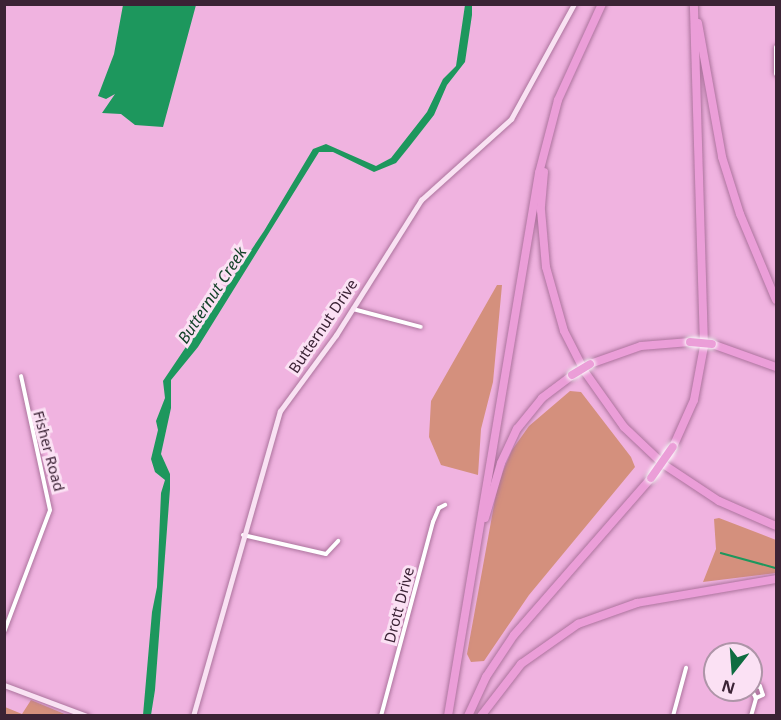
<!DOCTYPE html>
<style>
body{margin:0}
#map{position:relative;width:781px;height:720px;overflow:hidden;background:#f0b3e0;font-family:"Noto Sans",sans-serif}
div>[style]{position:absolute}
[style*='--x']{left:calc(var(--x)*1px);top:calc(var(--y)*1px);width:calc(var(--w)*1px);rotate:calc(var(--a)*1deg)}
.green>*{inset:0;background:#d4907d}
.water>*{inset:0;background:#1d975d}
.stream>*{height:1.5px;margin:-0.75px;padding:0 0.75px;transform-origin:0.75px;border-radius:0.75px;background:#1d975d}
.roads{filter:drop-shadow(0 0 2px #ac739d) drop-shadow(0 0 2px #ac739d)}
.street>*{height:4px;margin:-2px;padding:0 2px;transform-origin:2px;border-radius:2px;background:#fff}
.secondary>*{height:5px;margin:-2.5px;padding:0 2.5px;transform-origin:2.5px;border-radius:2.5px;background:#f9e2f3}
.highway>*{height:8px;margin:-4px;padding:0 4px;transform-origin:4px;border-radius:4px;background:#eb9ed8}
.bridges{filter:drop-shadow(0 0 2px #fff) drop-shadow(0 0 2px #fff)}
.highway-bridge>*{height:8px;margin:-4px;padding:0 4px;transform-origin:4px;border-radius:4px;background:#eb9ed8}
span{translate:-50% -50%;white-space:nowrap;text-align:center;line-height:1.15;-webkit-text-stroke:6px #fbe1f4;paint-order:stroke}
.street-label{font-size:15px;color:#3b2335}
.water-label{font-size:16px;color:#134128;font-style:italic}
.frame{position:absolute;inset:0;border:6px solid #3b2335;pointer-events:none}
.north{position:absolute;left:703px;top:642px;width:60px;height:60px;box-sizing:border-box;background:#fbe1f4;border:2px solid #ae95a8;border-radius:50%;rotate:197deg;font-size:16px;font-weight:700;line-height:24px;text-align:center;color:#3b2335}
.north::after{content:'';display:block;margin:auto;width:21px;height:27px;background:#0e6c40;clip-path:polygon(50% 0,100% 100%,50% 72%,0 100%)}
</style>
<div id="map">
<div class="green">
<div style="clip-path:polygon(497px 285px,502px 285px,493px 382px,481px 429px,478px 475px,441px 465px,429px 437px,431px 401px)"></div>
<div style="clip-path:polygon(570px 391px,581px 392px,631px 457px,635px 467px,529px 595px,484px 661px,471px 662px,467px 654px,498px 483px,512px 450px,529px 426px)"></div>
<div style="clip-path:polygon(719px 518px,776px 540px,776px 573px,703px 582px,716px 549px,714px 519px)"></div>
<div style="clip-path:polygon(31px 700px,67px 715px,5px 715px,5px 707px,22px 714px)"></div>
</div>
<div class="water">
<div style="clip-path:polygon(123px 5px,196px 5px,163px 127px,135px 125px,121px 114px,102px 113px,115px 94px,106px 99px,98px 96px,114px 54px)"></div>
<div style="clip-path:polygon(465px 5px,472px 5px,472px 15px,465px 62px,447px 85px,434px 115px,409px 147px,396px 163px,374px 172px,333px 152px,319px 152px,198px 347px,171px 380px,171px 408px,161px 454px,170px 474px,170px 489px,155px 690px,151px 715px,143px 715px,152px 612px,157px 587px,161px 493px,165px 480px,155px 472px,151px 459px,158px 430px,156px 421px,165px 398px,163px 381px,264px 231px,313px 149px,326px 144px,376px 166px,391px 158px,427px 112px,443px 79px,456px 66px)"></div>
</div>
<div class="stream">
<div style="--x:721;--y:553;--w:57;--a:15.3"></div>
</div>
<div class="roads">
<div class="street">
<div style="--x:776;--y:74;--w:27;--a:-90"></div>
<div style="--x:353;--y:309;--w:70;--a:14.8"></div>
<div style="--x:243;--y:535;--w:85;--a:12.9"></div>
<div style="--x:326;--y:554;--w:18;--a:-47"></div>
<div style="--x:4;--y:632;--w:130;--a:-69.3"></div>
<div style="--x:50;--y:510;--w:137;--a:-102.2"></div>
<div style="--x:381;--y:716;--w:201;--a:-75"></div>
<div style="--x:433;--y:522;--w:15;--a:-67"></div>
<div style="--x:439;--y:508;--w:7;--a:-27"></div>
<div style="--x:673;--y:716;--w:50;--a:-74.8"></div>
<div style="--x:751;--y:716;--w:19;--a:-74"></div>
<div style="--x:756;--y:698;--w:10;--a:-119"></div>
<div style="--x:751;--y:689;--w:9;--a:-18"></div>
<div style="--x:760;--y:686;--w:9;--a:72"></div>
<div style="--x:763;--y:695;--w:8;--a:157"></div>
</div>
<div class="secondary">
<div style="--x:4;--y:685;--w:89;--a:20.5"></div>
<div style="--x:193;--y:716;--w:317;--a:-74.1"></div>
<div style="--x:280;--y:411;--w:94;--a:-53.6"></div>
<div style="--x:336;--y:335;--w:160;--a:-57.8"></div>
<div style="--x:421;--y:200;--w:121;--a:-42"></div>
<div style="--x:511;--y:119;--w:131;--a:-61.3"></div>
</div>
<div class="highway">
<div style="--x:698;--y:23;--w:136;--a:79.8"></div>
<div style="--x:722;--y:157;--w:60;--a:72.5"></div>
<div style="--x:740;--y:214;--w:93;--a:67.3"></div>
<div style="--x:544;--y:172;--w:38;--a:95"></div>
<div style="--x:541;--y:210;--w:57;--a:85"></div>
<div style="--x:546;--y:267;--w:66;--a:74.3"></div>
<div style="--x:564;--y:331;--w:46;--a:62.9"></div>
<div style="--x:585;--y:372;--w:67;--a:54.7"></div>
<div style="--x:624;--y:427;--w:54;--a:43.5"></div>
<div style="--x:663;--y:464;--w:67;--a:33.5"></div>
<div style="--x:719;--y:501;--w:62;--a:23.7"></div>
<div style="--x:712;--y:344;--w:68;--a:19.8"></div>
<div style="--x:590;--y:364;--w:54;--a:-19.4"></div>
<div style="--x:641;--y:346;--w:49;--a:-4.7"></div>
<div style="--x:673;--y:447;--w:51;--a:-65.9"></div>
<div style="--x:694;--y:400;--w:55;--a:-79.5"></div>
<div style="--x:704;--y:346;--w:342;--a:-91.7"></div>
<div style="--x:485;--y:518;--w:57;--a:-73.8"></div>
<div style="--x:501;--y:463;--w:38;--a:-65"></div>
<div style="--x:517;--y:429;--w:40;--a:-51"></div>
<div style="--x:542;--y:398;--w:38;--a:-37"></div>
<div style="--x:448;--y:716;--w:551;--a:-80.49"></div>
<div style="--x:539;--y:173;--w:75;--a:-75.4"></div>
<div style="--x:558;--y:100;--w:106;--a:-65.4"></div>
<div style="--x:468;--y:716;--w:43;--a:-65.2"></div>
<div style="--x:486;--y:677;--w:50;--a:-56.3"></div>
<div style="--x:514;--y:635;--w:208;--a:-48.9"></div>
<div style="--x:481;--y:716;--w:66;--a:-52.4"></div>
<div style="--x:521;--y:664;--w:70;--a:-35.1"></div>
<div style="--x:578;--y:624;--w:63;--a:-19.6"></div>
<div style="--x:637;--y:603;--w:141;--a:-9.8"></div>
</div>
</div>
<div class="bridges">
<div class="highway-bridge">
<div style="--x:690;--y:342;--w:22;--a:5"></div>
<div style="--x:572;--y:375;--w:21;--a:-31"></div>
<div style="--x:651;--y:478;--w:38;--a:-55"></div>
</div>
</div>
<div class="street-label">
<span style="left:323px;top:326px;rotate:-56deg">Butternut Drive</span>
<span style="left:49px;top:451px;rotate:75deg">Fisher Road</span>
<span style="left:399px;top:605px;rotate:-75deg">Drott Drive</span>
</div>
<div class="water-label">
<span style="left:212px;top:295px;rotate:-57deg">Butternut Creek</span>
</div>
<div class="frame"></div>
<div class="north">N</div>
</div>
